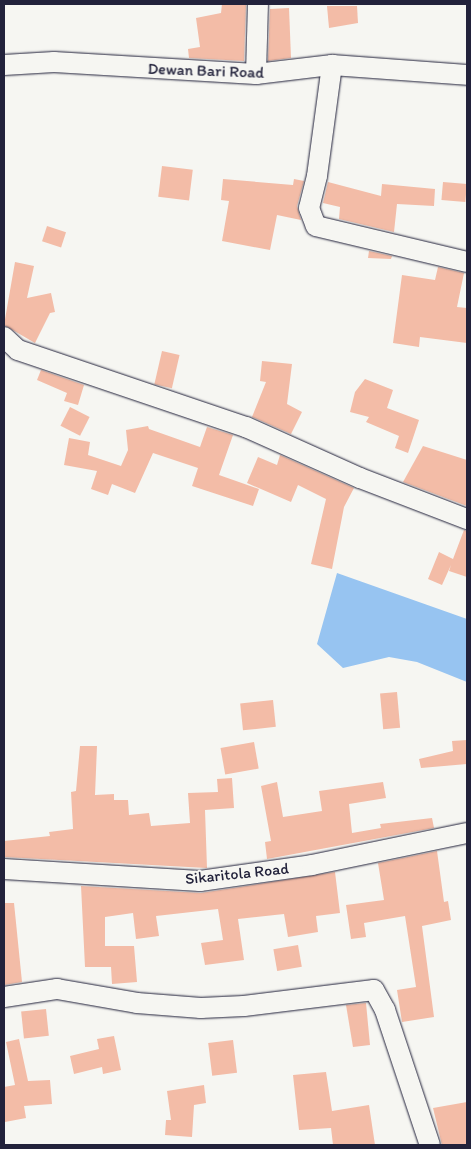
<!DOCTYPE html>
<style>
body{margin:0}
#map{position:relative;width:471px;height:1149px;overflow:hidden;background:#f6f6f2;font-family:Itim,sans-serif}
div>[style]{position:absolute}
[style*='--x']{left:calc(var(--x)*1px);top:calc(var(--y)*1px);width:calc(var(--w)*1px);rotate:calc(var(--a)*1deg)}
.water>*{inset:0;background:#97c4f1}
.building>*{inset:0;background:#f3bca7;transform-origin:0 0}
.roads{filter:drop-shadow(0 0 1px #22223b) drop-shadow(0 0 1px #22223b)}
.street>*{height:20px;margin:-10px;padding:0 10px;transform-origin:10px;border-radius:10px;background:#f6f6f2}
span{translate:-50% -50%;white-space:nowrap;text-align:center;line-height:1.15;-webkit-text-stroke:4px #f6f6f2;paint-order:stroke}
.street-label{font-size:16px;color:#22223b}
.frame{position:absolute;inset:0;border:5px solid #22223b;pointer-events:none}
</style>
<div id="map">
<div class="water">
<div style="clip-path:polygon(337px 573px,467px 619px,467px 682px,417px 662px,389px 657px,343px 668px,317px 644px)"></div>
</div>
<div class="building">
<div style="clip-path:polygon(222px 4px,246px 4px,244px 61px,189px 58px,188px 49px,200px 47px,196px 18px,221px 13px)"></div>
<div style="clip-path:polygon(327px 6px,357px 6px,358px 23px,329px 28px)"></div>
<div style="clip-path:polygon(289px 8px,291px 58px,268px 61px,270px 9px)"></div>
<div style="left:162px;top:166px;width:31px;height:31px;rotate:7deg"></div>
<div style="clip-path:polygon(223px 179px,293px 185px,294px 179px,304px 181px,297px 206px,301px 220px,277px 215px,270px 250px,222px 241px,229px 201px,221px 200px)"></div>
<div style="clip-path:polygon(328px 182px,381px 196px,382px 184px,435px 189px,434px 206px,397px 204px,394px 232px,339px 219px,340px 207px,323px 203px)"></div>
<div style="left:443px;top:182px;width:24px;height:18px;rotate:5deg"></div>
<div style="left:47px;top:226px;width:20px;height:16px;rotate:18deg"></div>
<div style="clip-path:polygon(369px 251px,392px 256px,391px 259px,368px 258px)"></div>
<div style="clip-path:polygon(15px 262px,34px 266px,27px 298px,51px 293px,55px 312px,50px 313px,35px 343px,4px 325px)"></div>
<div style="clip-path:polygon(438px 267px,464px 273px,457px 307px,467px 308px,467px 343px,420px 337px,419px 347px,393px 343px,402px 275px,435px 280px)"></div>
<div style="left:162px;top:351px;width:18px;height:34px;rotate:13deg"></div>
<div style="clip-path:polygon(262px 361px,292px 364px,287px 404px,302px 412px,291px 434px,252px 417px,266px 382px,260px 381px)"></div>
<div style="clip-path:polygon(41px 370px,84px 385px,78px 405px,64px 401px,67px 393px,37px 380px)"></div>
<div style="clip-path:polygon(365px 379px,393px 390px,387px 408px,419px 420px,408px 453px,395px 448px,399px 436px,366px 422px,369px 417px,350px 412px,355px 392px)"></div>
<div style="left:70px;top:407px;width:22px;height:21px;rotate:27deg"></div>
<div style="clip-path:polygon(148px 426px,149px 429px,200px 447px,207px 427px,233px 435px,219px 475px,259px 489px,253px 506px,192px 486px,198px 468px,153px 453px,135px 493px,112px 484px,108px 495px,91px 489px,97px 471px,64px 465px,69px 438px,90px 442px,88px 455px,121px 466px,128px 450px,126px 430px)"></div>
<div style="clip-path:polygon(423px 446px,467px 460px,467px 506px,403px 482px)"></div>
<div style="clip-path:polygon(280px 455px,354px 488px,344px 507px,332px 569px,311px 564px,326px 499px,298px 485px,291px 502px,247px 483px,258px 457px,277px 465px)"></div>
<div style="clip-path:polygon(464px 530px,467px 531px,467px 577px,449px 571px,451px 565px,442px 585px,428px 579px,439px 552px,453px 559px)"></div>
<div style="left:397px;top:692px;width:36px;height:17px;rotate:85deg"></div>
<div style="left:273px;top:700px;width:27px;height:33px;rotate:84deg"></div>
<div style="clip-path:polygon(467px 740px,467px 764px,421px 768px,419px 759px,453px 751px,452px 741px)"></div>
<div style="left:254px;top:742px;width:27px;height:34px;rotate:80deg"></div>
<div style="clip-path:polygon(80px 746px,97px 746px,95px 795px,114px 794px,114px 800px,128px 800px,129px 815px,149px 813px,151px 826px,190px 823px,188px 793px,218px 792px,217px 779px,232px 778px,234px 808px,205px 810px,207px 868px,4px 857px,4px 841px,50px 836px,49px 832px,73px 829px,71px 792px,76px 791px)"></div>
<div style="clip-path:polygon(277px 782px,283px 817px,322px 811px,319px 791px,383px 782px,386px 798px,349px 804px,352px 833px,381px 828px,380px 824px,432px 818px,434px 828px,267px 859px,265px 842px,271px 841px,261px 786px)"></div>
<div style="clip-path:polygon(437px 851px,444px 902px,448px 901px,451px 920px,422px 926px,434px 1017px,402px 1022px,397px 990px,416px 987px,405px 916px,364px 923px,366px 937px,351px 939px,346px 905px,384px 900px,378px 863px)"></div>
<div style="clip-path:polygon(335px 872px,340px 913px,316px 916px,318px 932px,288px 937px,284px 914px,238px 919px,244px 960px,205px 965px,201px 943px,223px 940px,218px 909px,156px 916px,159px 936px,136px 939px,133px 913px,105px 917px,105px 946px,134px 946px,137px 982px,112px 984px,111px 967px,85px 967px,81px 886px,201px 893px)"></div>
<div style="clip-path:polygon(4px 903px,14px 903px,22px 982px,4px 985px)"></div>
<div style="left:298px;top:945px;width:22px;height:25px;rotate:80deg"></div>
<div style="clip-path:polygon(366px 1003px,370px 1045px,353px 1047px,346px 1005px)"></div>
<div style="left:46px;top:1009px;width:27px;height:25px;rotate:84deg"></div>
<div style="clip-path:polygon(114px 1036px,121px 1070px,103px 1074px,102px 1067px,74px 1074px,70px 1056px,99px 1049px,97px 1039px)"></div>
<div style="clip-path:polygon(19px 1039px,28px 1081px,50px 1080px,52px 1104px,24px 1106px,26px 1118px,5px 1122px,4px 1087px,15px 1085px,6px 1042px)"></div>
<div style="left:233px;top:1040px;width:33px;height:25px;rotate:83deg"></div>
<div style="clip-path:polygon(326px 1072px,332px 1111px,369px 1105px,375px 1145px,333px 1145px,331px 1128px,299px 1130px,293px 1075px)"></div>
<div style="clip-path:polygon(204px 1085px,206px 1103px,194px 1105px,192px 1137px,165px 1135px,166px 1120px,171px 1120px,167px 1091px)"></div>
<div style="clip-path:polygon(467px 1102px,467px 1145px,442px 1145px,433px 1108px)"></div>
</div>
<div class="roads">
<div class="street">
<div style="--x:4;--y:65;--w:50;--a:-3.4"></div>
<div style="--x:54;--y:62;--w:202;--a:3.4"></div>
<div style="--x:256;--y:74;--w:77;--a:-6.8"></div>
<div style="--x:332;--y:65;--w:135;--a:4.2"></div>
<div style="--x:332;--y:65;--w:112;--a:97.7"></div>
<div style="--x:317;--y:176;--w:33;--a:104"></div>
<div style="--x:309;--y:208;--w:19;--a:69"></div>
<div style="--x:316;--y:226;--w:155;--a:13.4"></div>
<div style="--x:256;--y:74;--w:70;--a:-88.4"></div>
<div style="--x:4;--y:337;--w:19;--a:43"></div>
<div style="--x:18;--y:350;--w:241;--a:18.7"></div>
<div style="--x:246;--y:427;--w:125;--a:24.1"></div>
<div style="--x:360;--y:478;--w:115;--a:21"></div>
<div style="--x:4;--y:869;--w:196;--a:3.5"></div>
<div style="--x:200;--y:881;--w:113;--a:-8.1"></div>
<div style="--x:312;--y:865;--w:158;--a:-11.7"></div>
<div style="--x:4;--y:997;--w:54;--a:-8.6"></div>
<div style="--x:57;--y:989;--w:81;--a:9.9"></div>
<div style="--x:137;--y:1003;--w:64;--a:4.5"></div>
<div style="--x:201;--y:1008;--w:43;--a:-2.7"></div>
<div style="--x:244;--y:1006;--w:131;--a:-7"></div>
<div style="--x:374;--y:990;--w:23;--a:61"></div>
<div style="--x:385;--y:1010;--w:142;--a:71.6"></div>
</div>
</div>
<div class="street-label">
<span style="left:206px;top:71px;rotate:2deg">Dewan Bari Road</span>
<span style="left:237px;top:874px;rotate:-6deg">Sikaritola Road</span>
</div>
<div class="frame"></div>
</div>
